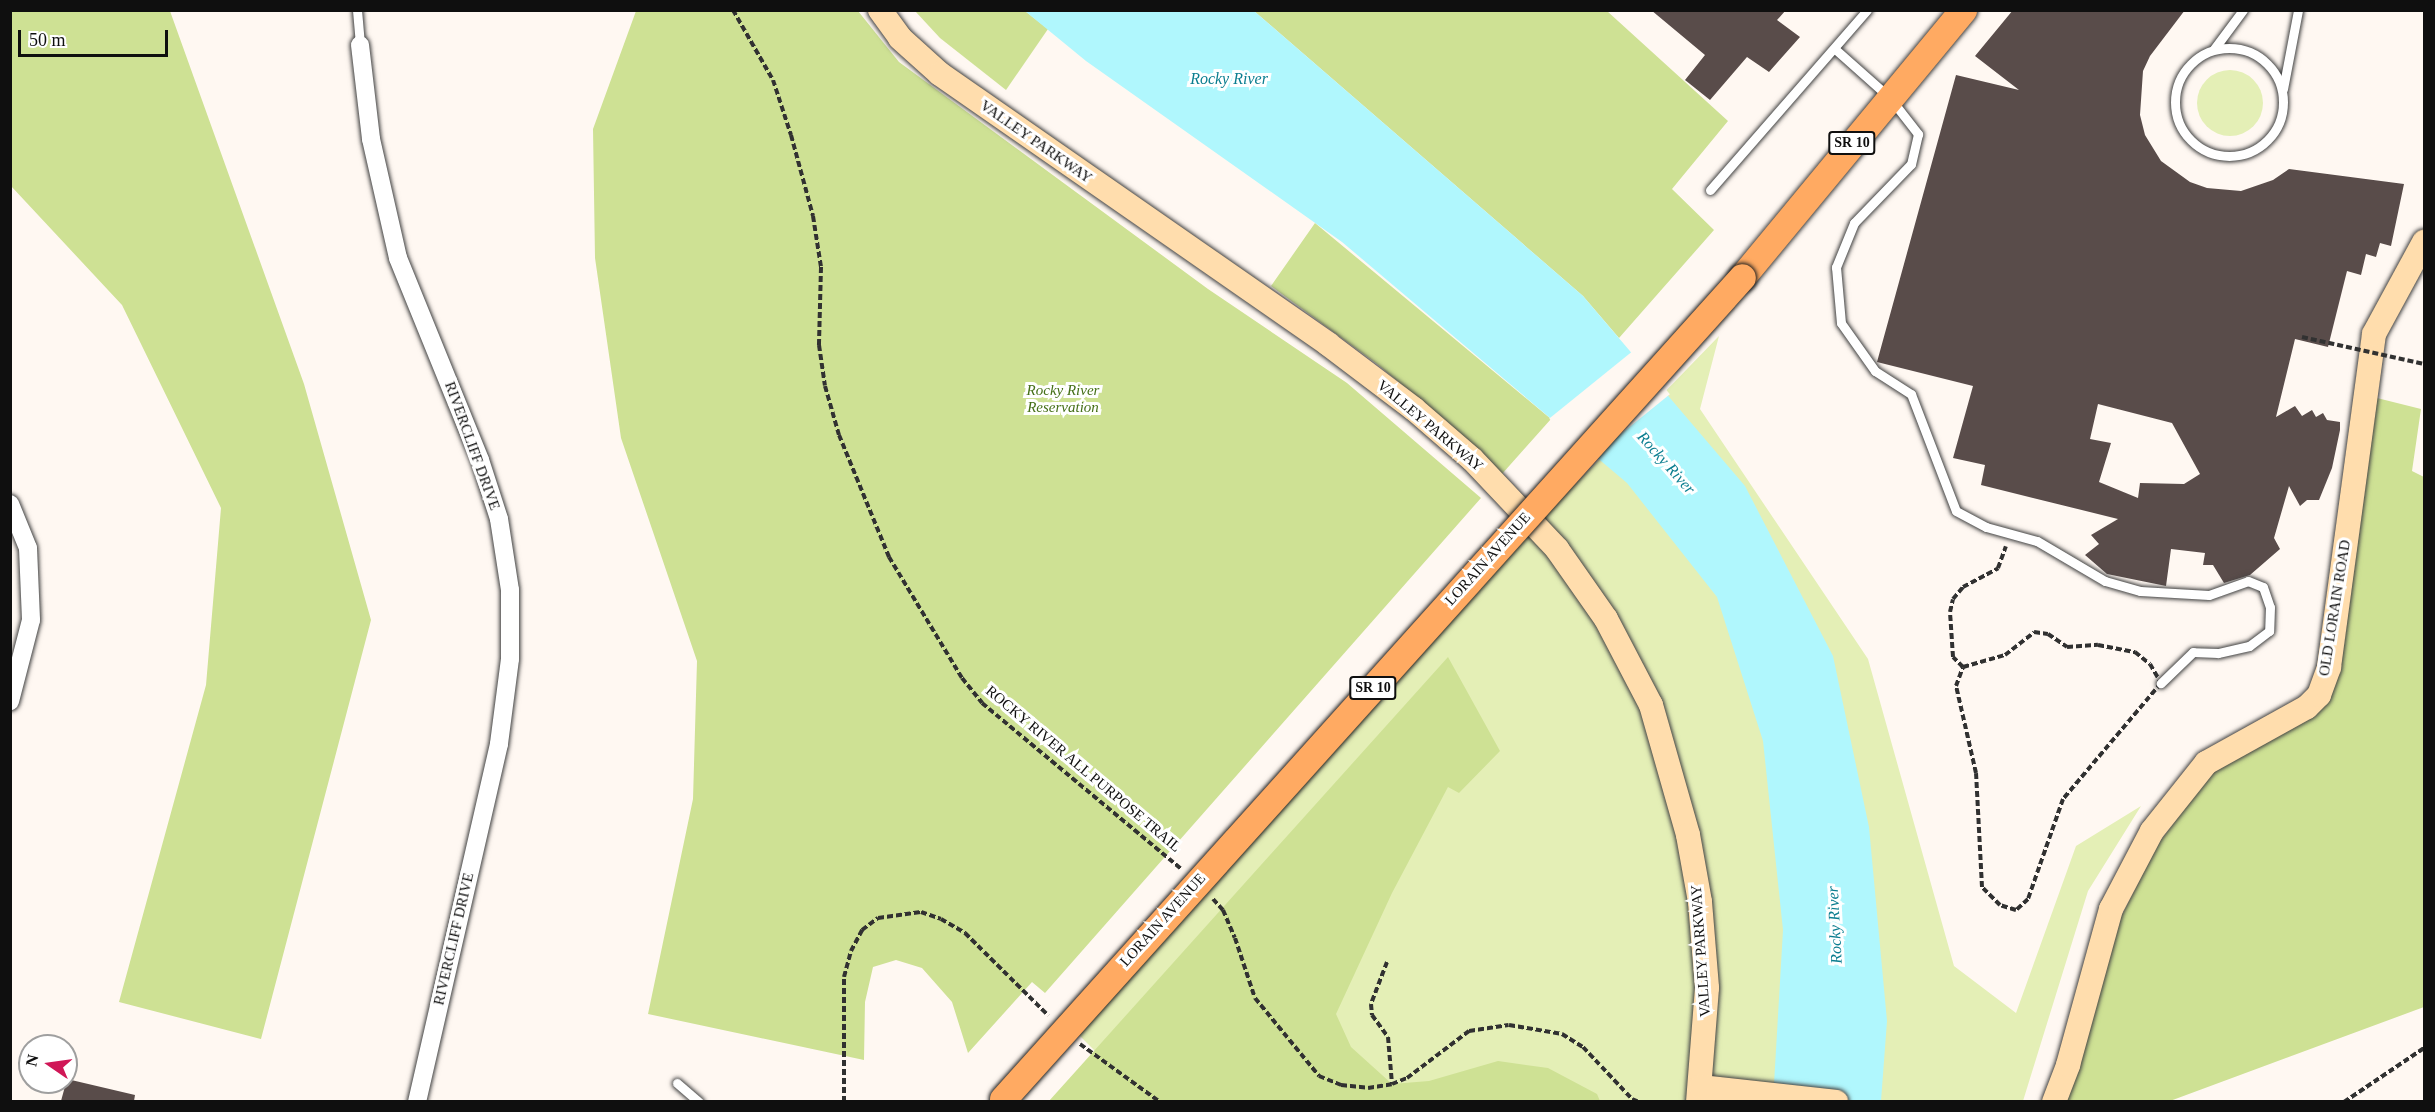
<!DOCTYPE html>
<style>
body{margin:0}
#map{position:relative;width:2435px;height:1112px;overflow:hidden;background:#fff8f2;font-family:Georgia,serif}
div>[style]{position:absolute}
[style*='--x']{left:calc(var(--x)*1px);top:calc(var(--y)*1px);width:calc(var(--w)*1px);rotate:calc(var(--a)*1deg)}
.green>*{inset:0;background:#e4efb6}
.round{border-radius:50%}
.forest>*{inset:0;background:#cee194}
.water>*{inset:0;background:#b0f7fd}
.pier>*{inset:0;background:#fff8f2;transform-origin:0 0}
.building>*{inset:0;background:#594c4a}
.path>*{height:4px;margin-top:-2px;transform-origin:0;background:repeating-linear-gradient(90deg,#313131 0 6px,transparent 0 9px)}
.roads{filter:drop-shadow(0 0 2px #424242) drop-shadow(0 0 2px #424242)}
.lane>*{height:9px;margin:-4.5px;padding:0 4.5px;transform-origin:4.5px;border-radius:4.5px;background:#fff}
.lane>.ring{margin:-4.5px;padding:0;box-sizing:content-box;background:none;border:9px solid #fff;border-radius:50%}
.street>*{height:18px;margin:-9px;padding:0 9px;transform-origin:9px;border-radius:9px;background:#fff}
.secondary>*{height:24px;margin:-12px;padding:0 12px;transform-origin:12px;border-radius:12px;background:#ffddad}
.primary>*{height:27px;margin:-13.5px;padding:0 13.5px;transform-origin:13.5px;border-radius:13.5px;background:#ffaa62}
.path-bridge>*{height:4px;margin-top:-2px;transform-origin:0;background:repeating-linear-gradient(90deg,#313131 0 6px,transparent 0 9px)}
.bridges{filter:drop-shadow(0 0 2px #202020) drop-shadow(0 0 2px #202020)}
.primary-bridge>*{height:27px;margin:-13.5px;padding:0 13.5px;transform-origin:13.5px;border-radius:13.5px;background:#ffaa62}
span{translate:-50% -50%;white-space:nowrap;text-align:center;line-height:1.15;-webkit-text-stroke:6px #fff;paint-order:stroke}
.shield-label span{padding:2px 4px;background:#fff;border:2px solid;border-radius:4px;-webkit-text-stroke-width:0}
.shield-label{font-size:14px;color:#0f0f0f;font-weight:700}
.street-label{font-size:15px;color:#0f0f0f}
.park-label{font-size:15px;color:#446f17;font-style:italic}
.water-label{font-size:16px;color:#0b7e90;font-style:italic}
.frame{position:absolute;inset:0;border:12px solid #0f0f0f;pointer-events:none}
.north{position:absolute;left:18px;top:1034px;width:60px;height:60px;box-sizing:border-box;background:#fff;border:2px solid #9f9f9f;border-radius:50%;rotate:283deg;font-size:16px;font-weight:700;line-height:24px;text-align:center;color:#0f0f0f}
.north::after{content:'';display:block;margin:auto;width:21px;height:27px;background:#d01757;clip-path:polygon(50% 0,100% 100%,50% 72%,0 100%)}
.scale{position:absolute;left:18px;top:30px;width:150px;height:27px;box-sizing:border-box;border:3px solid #0f0f0f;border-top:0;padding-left:8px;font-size:18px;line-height:21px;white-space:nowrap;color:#0f0f0f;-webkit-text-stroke:4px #fff;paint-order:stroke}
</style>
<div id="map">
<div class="green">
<div class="round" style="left:2197px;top:70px;width:66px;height:66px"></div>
<div style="clip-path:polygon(1719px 336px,1700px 409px,1868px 659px,1954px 966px,2016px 1013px,2076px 846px,2141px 806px,2088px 891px,2023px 1101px,1164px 1101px,1103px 1059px,1060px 1016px)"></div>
</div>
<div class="forest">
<div style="clip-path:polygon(11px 10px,170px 11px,304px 384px,371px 620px,261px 1039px,119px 1002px,206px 685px,221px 508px,122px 305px,11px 186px)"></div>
<div style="clip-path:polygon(636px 11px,858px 11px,899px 62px,1208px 289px,1347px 383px,1481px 498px,1045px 993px,1032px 982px,968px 1053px,952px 1002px,922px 968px,896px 960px,873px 967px,865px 1002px,864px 1060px,648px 1014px,693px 799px,697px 661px,621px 438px,595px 258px,593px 129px)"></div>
<div style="clip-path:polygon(915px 11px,1025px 11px,1048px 29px,1006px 90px,940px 38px)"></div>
<div style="clip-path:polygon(1254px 11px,1607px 11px,1728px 121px,1672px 189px,1714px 230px,1619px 338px,1583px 296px)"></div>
<div style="clip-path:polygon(1315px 223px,1551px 419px,1502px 474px,1446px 421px,1377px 364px,1271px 286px)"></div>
<div style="clip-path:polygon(2373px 397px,2421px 409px,2412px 471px,2424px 477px,2424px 1007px,2170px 1101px,2057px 1102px,2122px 915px,2158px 844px,2213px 771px,2310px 719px,2333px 690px,2346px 627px)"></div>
<div style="clip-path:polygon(1448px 657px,1500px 751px,1459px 793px,1448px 787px,1392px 893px,1336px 1014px,1351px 1047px,1392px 1084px,1429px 1081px,1498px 1061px,1548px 1068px,1597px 1094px,1600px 1101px,1049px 1101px)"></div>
</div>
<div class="water">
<div style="clip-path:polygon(1025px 11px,1254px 11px,1583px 296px,1745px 486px,1833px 656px,1869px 827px,1887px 1021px,1881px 1101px,1773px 1101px,1783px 930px,1763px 741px,1717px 597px,1627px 483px,1342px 242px,1086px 61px)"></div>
</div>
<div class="pier">
<div style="left:1634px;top:350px;width:57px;height:109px;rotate:51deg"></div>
</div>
<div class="building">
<div style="clip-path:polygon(1651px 10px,1786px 10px,1777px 20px,1800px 37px,1769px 72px,1747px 57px,1710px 100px,1685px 80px,1705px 55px)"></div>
<div style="clip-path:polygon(evenodd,2013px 10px,2185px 10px,2150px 56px,2143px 71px,2140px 115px,2145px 135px,2161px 161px,2190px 182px,2207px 188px,2241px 191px,2273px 180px,2289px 169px,2404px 184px,2391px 246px,2380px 243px,2376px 257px,2366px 254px,2361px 275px,2347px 271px,2328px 347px,2295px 339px,2276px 417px,2295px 406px,2302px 416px,2312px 410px,2316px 417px,2323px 413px,2327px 420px,2340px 422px,2340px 430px,2332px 468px,2319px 500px,2307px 500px,2300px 506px,2289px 486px,2274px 538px,2280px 549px,2250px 575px,2224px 583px,2213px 565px,2203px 565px,2205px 553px,2171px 549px,2166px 586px,2107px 574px,2085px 555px,2099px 544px,2091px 535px,2118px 519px,1981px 485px,1985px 465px,1953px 458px,1973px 386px,1877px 362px,1956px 75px,2019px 90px,1975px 56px,2013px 10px,2098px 404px,2172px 423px,2200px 474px,2184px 484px,2140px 483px,2138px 498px,2099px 482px,2111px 443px,2090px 439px,2098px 404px)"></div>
<div style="clip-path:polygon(67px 1079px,135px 1095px,134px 1101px,61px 1101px)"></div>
</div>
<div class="path">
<div style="--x:733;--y:10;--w:81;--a:60.3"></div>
<div style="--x:773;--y:80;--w:58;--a:71.9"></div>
<div style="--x:791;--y:135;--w:84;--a:74.8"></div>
<div style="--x:813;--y:216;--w:52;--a:81.1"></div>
<div style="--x:821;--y:267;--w:78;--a:91.5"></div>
<div style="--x:819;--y:345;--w:41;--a:81.7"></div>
<div style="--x:825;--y:386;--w:51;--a:74.1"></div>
<div style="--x:839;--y:435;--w:132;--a:67.7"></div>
<div style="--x:889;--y:557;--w:141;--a:58.9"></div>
<div style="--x:962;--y:678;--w:32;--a:51"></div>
<div style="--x:982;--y:703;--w:259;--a:39.8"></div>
<div style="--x:2034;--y:632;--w:14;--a:8"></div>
<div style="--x:2048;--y:634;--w:23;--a:34"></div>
<div style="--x:2067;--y:647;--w:31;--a:-4"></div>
<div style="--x:2098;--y:645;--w:38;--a:11"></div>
<div style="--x:2135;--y:652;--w:19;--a:39"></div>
<div style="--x:2150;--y:664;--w:22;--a:60"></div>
<div style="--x:2161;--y:683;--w:152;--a:130.2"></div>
<div style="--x:2063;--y:799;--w:106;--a:109.3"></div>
<div style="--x:2028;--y:899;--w:16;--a:137"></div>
<div style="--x:2016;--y:910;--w:17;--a:-163"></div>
<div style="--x:2000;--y:905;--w:25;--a:-135"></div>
<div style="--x:1982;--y:887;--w:114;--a:-93"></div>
<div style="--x:1976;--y:773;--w:89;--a:-102.9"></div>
<div style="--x:1956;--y:686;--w:20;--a:-70"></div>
<div style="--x:1963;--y:667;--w:44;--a:-15.9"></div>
<div style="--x:2005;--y:655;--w:37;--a:-38"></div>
<div style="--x:1963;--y:667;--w:14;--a:-135"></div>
<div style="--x:1953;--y:657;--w:45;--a:-93.8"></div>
<div style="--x:1950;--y:612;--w:13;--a:-77"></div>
<div style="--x:1953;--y:599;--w:16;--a:-50"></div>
<div style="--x:1963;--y:587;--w:40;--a:-28"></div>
<div style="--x:1998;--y:568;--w:23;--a:-70"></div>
<div style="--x:1213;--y:899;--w:15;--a:48"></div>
<div style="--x:1223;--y:910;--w:30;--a:67"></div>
<div style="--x:1235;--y:938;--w:63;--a:71.6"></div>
<div style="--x:1255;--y:998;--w:101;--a:50.6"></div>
<div style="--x:1319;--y:1076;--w:24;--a:22"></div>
<div style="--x:1341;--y:1085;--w:27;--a:6"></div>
<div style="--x:1368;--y:1088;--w:24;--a:-9"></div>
<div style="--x:1392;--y:1084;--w:16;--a:-22"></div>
<div style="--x:1407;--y:1078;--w:78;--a:-37.2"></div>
<div style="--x:1469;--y:1031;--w:40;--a:-8.5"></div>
<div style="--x:1509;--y:1025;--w:54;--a:9.6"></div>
<div style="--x:1562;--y:1034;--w:25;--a:32"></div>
<div style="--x:1583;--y:1047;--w:71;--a:46.7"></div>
<div style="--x:1632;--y:1099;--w:8;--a:23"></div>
<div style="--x:1387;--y:962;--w:45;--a:110.9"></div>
<div style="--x:1371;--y:1004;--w:11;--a:85"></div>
<div style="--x:1372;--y:1015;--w:27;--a:54"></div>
<div style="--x:1388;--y:1037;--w:47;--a:85.1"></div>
<div style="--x:1080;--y:1044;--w:99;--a:35.9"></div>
<div style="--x:844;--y:1102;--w:125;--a:-90"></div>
<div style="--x:844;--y:977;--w:27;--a:-75"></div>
<div style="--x:851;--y:951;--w:24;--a:-62"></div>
<div style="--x:862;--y:930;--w:20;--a:-37"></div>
<div style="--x:878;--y:918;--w:43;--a:-7.9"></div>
<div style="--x:921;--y:912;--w:21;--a:19"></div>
<div style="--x:941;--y:919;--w:28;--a:30"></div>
<div style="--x:965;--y:933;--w:117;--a:44.7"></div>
<div style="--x:2344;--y:1102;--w:97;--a:-34"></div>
</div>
<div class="roads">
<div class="lane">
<div style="--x:357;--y:10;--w:35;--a:85"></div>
<div class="ring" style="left:2175px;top:48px;width:99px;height:99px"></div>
<div style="--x:1835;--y:49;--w:74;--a:41.7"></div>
<div style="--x:1890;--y:98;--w:46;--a:52.1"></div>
<div style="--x:1918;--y:134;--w:31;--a:103"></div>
<div style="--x:1911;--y:164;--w:82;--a:134"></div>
<div style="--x:1854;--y:223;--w:48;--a:112.2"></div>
<div style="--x:1836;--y:267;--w:56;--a:84.9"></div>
<div style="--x:1841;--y:323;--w:59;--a:54.7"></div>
<div style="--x:1875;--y:371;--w:43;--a:32.6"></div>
<div style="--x:1911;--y:394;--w:125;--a:69"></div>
<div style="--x:1956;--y:511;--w:34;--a:28"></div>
<div style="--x:1986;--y:527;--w:53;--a:15.4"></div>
<div style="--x:2037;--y:541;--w:79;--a:30.5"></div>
<div style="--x:2105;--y:581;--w:36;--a:16"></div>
<div style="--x:2140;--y:591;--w:69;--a:3.3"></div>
<div style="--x:2209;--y:595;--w:41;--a:-19.7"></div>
<div style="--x:2248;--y:581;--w:16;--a:22"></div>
<div style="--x:2263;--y:587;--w:21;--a:71"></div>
<div style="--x:2270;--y:607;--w:24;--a:92"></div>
<div style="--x:2269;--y:631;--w:25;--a:143"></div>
<div style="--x:2249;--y:646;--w:32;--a:167"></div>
<div style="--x:2218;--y:653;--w:25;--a:-178"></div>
<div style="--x:2193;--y:652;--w:45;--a:135.9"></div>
<div style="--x:2214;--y:49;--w:49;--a:-53.4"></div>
<div style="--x:2283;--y:89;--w:80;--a:-79.2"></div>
<div style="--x:1710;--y:190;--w:239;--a:-48.9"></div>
<div style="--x:677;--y:1083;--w:29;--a:41"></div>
</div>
<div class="street">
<div style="--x:360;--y:45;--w:95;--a:83.3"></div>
<div style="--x:371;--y:139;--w:122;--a:77.2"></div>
<div style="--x:398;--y:258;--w:218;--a:67.9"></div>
<div style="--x:480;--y:460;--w:62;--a:72.1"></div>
<div style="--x:499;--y:519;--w:72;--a:81.2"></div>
<div style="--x:510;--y:590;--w:69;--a:90"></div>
<div style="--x:510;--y:659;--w:86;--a:97.4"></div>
<div style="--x:499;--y:744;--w:367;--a:102.9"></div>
<div style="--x:10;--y:504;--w:48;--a:67.8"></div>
<div style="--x:28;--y:548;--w:72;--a:87.6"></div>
<div style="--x:31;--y:620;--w:84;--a:104.5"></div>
</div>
<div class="secondary">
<div style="--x:880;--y:10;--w:34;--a:54"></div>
<div style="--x:900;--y:38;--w:54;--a:42"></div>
<div style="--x:940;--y:74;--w:473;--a:34.8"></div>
<div style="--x:1328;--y:344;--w:108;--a:37.1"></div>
<div style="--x:1414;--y:409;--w:77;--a:40.8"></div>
<div style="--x:1472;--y:459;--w:124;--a:46.6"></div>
<div style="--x:1557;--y:549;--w:85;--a:55"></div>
<div style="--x:1606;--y:619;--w:97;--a:62.4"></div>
<div style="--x:1651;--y:705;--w:135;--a:74.1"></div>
<div style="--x:1688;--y:835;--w:68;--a:79.8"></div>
<div style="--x:1700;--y:902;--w:86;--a:85.3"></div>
<div style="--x:1707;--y:988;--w:114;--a:94.5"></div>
<div style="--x:1701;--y:1087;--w:136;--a:6.3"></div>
<div style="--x:2054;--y:1102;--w:40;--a:-69"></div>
<div style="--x:2068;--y:1065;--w:162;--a:-74.6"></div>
<div style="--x:2111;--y:909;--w:88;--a:-62.3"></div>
<div style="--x:2152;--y:831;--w:87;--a:-51.5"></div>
<div style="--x:2206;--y:763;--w:115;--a:-29"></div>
<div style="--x:2307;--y:707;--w:17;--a:-45"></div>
<div style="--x:2319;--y:695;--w:30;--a:-70"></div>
<div style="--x:2329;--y:667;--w:336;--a:-82.3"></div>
<div style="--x:2374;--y:334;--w:105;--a:-61.5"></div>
</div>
<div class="primary">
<div style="--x:1742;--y:277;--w:347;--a:-50.4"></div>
</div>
</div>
<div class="path-bridge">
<div style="--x:2302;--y:337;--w:125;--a:12.5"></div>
</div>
<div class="bridges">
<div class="primary-bridge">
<div style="--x:1003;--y:1099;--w:1105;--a:-48.04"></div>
</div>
</div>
<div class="shield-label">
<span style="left:1852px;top:143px">SR 10</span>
<span style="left:1373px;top:688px">SR 10</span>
</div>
<div class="street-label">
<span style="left:1036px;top:142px;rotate:35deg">VALLEY PARKWAY</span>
<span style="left:1430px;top:426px;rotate:40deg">VALLEY PARKWAY</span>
<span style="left:472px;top:446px;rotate:70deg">RIVERCLIFF DRIVE</span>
<span style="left:1488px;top:559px;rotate:-48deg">LORAIN AVENUE</span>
<span style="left:2335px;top:608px;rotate:-81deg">OLD LORAIN ROAD</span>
<span style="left:1083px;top:769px;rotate:40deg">ROCKY RIVER ALL PURPOSE TRAIL</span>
<span style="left:1163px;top:920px;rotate:-48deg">LORAIN AVENUE</span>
<span style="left:454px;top:939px;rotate:-77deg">RIVERCLIFF DRIVE</span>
<span style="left:1701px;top:951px;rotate:-94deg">VALLEY PARKWAY</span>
</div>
<div class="park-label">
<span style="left:1063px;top:399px">Rocky River<br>Reservation</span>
</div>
<div class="water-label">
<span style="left:1229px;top:79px">Rocky River</span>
<span style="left:1666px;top:463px;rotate:48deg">Rocky River</span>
<span style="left:1835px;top:925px;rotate:-93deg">Rocky River</span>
</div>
<div class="frame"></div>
<div class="north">N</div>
<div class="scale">50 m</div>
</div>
